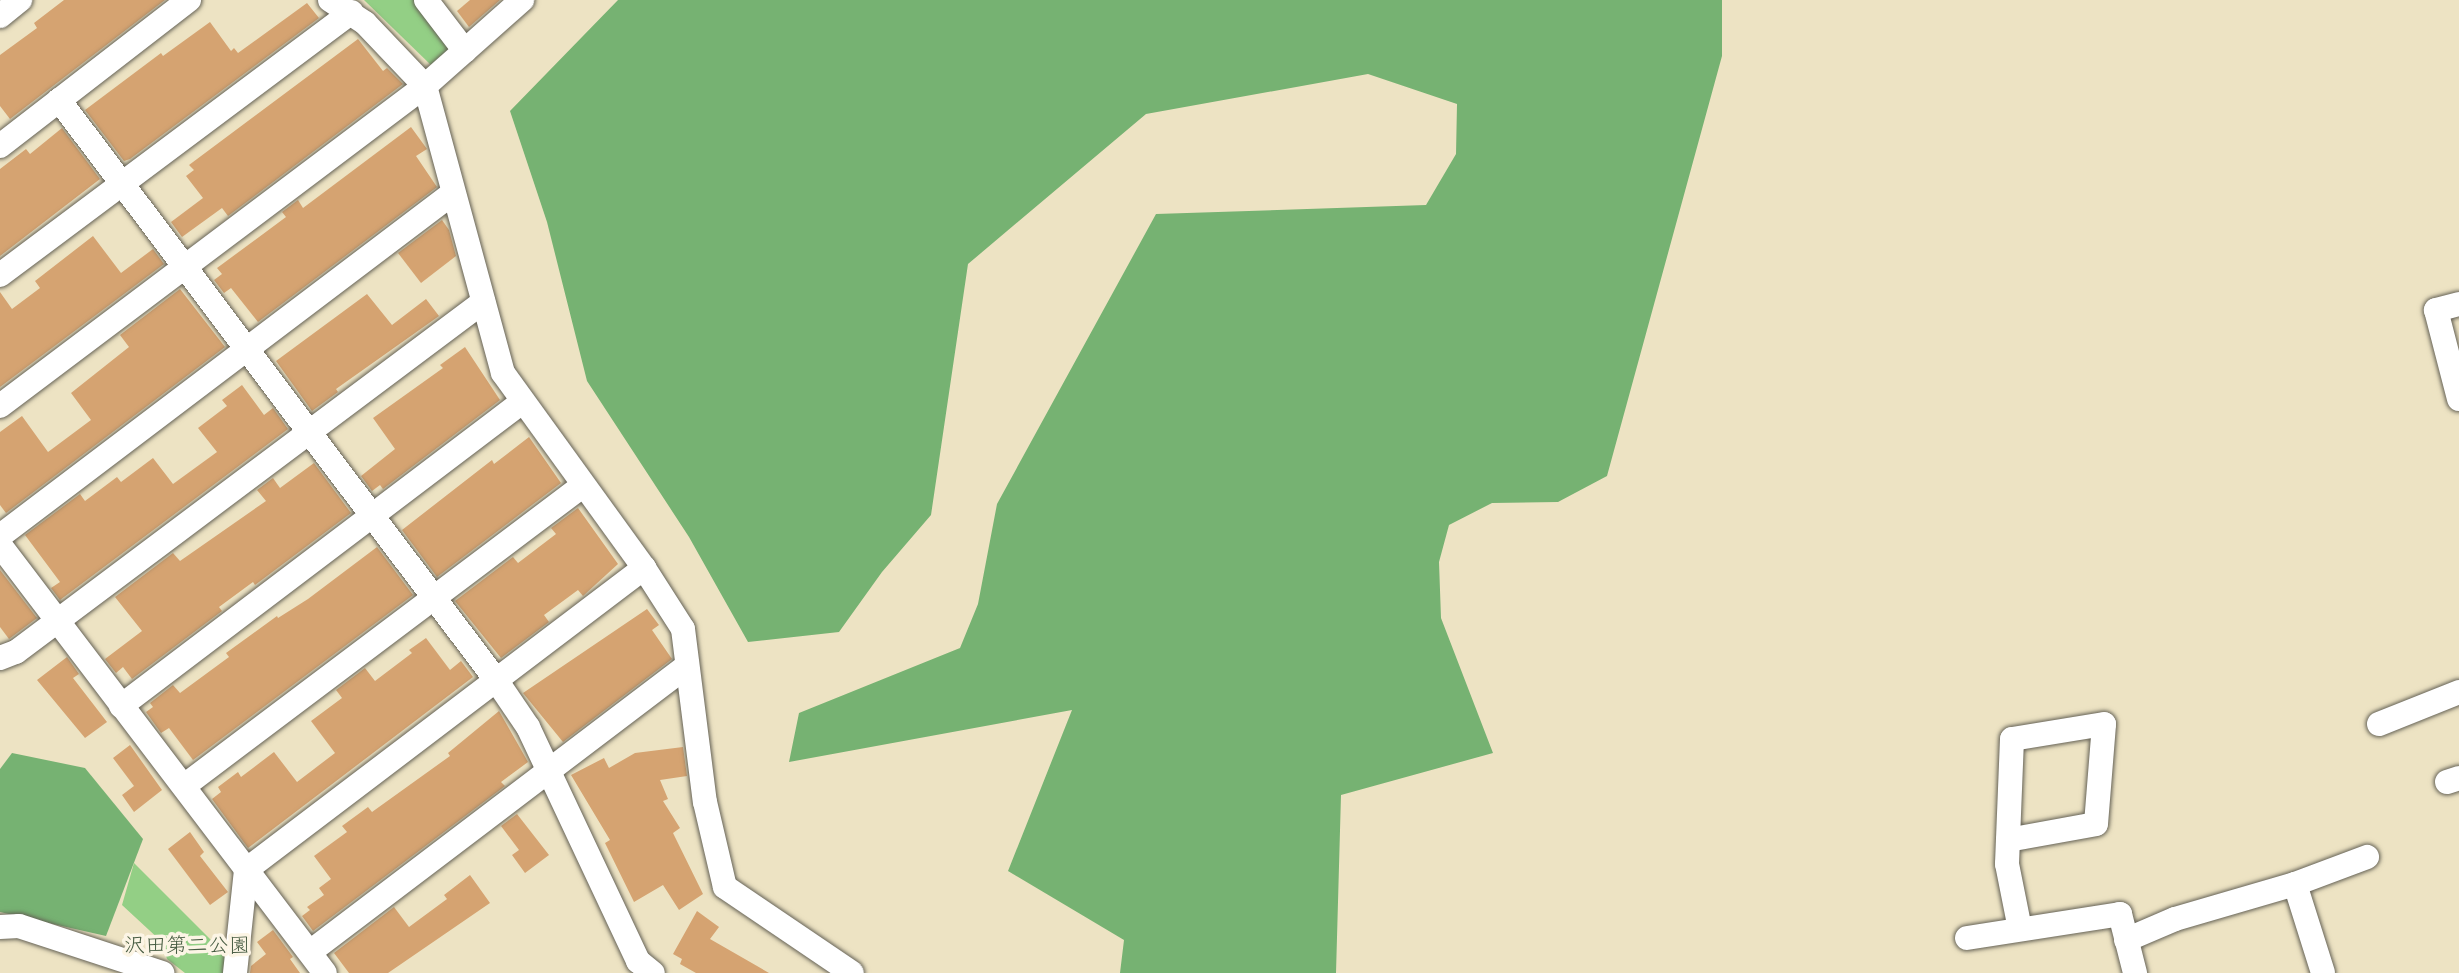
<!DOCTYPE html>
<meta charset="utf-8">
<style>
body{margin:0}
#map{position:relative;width:2459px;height:973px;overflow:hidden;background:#ede3c3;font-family:"Balsamiq Sans","Klee One",sans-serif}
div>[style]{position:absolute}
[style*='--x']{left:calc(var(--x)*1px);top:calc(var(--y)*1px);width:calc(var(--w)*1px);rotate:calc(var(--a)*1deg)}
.green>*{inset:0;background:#93cf85}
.forest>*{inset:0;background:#76b272}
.building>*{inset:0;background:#d5a371}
.roads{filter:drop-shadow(0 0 2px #656256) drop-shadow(0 0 2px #656256)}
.street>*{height:24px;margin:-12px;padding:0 12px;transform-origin:12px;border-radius:12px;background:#fff}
span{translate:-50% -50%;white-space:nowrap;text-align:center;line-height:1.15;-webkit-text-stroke:7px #fcf5e5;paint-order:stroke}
.park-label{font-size:21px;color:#465b41}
</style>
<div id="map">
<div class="green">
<div style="clip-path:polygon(364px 0,417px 0,451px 43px,449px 54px,434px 68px)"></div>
<div style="clip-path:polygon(134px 863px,226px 955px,223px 973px,185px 973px,167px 959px,162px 942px,122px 905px)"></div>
</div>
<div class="forest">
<div style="clip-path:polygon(618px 0,1722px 0,1722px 56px,1607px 476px,1558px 502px,1492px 503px,1449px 525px,1439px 562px,1441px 618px,1493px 753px,1341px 795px,1336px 973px,1120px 973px,1124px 940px,1008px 871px,1072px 710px,789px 762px,799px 713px,960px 648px,978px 604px,997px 504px,1156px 214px,1426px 205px,1456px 154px,1457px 104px,1368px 74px,1146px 114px,968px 264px,931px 515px,882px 572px,839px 632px,748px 642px,689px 537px,587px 381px,547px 222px,510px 111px)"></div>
<div style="clip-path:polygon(12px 753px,85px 768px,143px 839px,106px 936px,0 912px,0 769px)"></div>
</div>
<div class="building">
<div style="clip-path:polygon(64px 0,165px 0,10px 119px,0 106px,0 55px,37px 28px,34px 23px)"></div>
<div style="clip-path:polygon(470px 0,500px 0,469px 27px,457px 11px)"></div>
<div style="clip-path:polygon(307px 3px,319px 18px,130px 159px,124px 161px,85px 110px,161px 53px,163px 56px,210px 22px,231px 51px,234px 48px,238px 53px)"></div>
<div style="clip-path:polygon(358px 39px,383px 71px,387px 68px,403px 84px,228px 216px,222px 208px,182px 237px,171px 222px,203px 198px,186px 176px,194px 170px,189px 165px)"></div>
<div style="clip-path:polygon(411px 127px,427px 149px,416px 156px,437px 187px,258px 322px,231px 288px,224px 293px,214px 280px,222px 274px,217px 268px,286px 217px,282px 212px,298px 200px,303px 208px)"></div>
<div style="clip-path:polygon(62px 128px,100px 179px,0 256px,0 169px,26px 149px,30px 154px)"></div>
<div style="clip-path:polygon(442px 220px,449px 230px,456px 256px,421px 283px,398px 253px)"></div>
<div style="clip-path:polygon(93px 236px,121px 273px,153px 249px,164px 264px,0 387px,0 292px,12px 309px,40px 288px,35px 281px)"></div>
<div style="clip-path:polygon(180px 289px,225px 347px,6px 513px,0 505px,0 432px,22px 416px,48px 452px,91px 420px,71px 393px,129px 347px,120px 335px)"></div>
<div style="clip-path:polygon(367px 294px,392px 325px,426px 299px,439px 316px,336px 389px,338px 392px,312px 411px,276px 361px)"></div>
<div style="clip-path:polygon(465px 347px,500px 400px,383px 489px,380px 485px,372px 491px,361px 476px,395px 449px,373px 418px,443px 368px,440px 365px)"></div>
<div style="clip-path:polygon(242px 385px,264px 415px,273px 408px,288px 429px,60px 600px,51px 588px,60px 582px,25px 535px,80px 494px,85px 501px,117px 477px,121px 482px,153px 458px,173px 484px,217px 452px,198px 428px,227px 406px,222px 400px)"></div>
<div style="clip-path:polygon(529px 437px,561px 483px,437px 577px,402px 530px,492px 460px,494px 464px)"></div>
<div style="clip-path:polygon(314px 463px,351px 513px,255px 585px,253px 582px,219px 607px,222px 611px,132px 679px,123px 667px,116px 673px,105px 659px,142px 631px,115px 597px,173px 553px,180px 561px,266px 501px,257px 490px,273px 478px,280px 488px)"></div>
<div style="clip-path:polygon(578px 508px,618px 564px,583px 596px,578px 590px,544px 615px,549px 622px,501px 658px,455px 601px,513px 557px,518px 563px,556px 534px,551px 528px)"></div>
<div style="clip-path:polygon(377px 547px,413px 595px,193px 760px,169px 728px,161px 733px,146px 712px,153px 707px,150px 703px,173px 685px,180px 693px,229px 657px,226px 653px,277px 616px,278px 618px,308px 599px)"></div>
<div style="clip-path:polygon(0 570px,37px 618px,9px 639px,0 627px)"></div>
<div style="clip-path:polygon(647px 609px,659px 625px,652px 630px,672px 659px,563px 742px,523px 693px)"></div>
<div style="clip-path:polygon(426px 638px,450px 670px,461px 661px,473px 677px,248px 848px,212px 799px,221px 792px,218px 787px,238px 772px,241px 777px,274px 752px,297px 782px,335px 753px,311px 721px,342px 698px,336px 690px,365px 668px,375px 681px,412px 653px,409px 650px)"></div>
<div style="clip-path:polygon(67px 657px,79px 674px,73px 678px,107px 722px,85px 738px,37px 680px)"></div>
<div style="clip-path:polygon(499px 711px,528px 762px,501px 782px,505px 786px,313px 931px,302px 916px,310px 910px,307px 907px,324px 895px,319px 888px,331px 879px,314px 856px,347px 832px,342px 826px,368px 807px,372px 812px,450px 756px,448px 753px)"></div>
<div style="clip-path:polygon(130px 745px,162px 790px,134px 812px,122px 795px,134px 786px,113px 758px)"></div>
<div style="clip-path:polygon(683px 747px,687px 776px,660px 780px,668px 799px,663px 801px,680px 828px,673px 833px,703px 894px,679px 910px,663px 885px,634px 902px,605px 843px,610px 840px,571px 775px,604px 758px,609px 768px,635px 753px)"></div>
<div style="clip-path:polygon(517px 814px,549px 855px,525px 873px,512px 855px,519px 850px,501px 826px)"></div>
<div style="clip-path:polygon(190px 832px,204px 852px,200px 856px,228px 892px,210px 905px,168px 849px)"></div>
<div style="clip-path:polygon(470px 875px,490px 903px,388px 973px,349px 973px,334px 953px,394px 907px,409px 927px,447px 899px,444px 895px)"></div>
<div style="clip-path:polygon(697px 911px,719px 927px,710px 939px,769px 973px,696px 973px,680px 964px,682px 959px,673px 954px)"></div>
<div style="clip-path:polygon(273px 930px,293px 957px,290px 959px,300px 973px,250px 973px,251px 966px,266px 954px,257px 942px)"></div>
</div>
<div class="roads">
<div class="street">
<div style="--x:330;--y:0;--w:42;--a:33.3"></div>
<div style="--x:365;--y:23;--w:87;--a:46.4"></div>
<div style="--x:425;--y:86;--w:297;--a:74.8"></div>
<div style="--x:503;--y:373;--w:241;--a:54.1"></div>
<div style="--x:644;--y:568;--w:72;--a:57.4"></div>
<div style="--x:683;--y:629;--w:174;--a:82.8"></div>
<div style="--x:705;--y:802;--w:87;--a:76.8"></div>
<div style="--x:725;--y:887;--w:153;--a:34.1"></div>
<div style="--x:426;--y:0;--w:64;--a:52.6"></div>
<div style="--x:0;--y:16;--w:26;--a:-39"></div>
<div style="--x:59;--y:100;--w:726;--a:53"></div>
<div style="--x:496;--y:680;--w:57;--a:55.8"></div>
<div style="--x:528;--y:727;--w:259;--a:64.8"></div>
<div style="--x:638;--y:961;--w:19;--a:39"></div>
<div style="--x:0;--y:146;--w:239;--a:-37.7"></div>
<div style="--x:0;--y:275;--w:439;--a:-36.8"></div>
<div style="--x:2459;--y:304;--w:24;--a:165"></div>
<div style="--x:2436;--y:310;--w:92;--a:75.5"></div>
<div style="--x:0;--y:406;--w:532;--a:-36.98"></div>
<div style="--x:425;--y:86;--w:130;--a:-41.6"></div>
<div style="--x:0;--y:536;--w:568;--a:-37.13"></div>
<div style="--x:0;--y:545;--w:537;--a:52.79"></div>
<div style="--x:0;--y:658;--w:17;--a:-21"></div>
<div style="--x:16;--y:652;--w:584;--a:-36.85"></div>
<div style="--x:121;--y:706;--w:503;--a:-37.17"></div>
<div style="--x:2379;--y:724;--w:86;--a:-21.8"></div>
<div style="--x:2447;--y:782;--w:13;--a:-18"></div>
<div style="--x:184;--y:786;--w:498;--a:-37"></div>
<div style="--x:2008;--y:840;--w:89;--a:-10.3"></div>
<div style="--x:2096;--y:824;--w:100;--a:-85.4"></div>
<div style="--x:2104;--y:724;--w:93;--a:170.7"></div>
<div style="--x:2012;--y:739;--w:125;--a:92.3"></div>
<div style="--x:2007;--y:864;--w:66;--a:78.7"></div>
<div style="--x:2295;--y:884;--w:93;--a:72.5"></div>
<div style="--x:0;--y:927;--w:19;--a:-3"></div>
<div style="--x:19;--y:926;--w:151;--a:18.2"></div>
<div style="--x:1967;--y:938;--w:155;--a:-8.9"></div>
<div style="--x:2120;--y:914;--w:61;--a:75.7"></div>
<div style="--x:2126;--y:940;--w:53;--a:-23.2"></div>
<div style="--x:2175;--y:919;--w:125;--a:-16.3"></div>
<div style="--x:2295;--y:884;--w:77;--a:-20.6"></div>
<div style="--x:310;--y:952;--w:472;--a:-37.2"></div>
<div style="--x:235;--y:973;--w:104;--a:-83.9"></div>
<div style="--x:246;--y:870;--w:500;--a:-37.2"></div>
</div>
</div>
<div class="park-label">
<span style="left:187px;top:946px">沢田第二公園</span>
</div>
</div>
